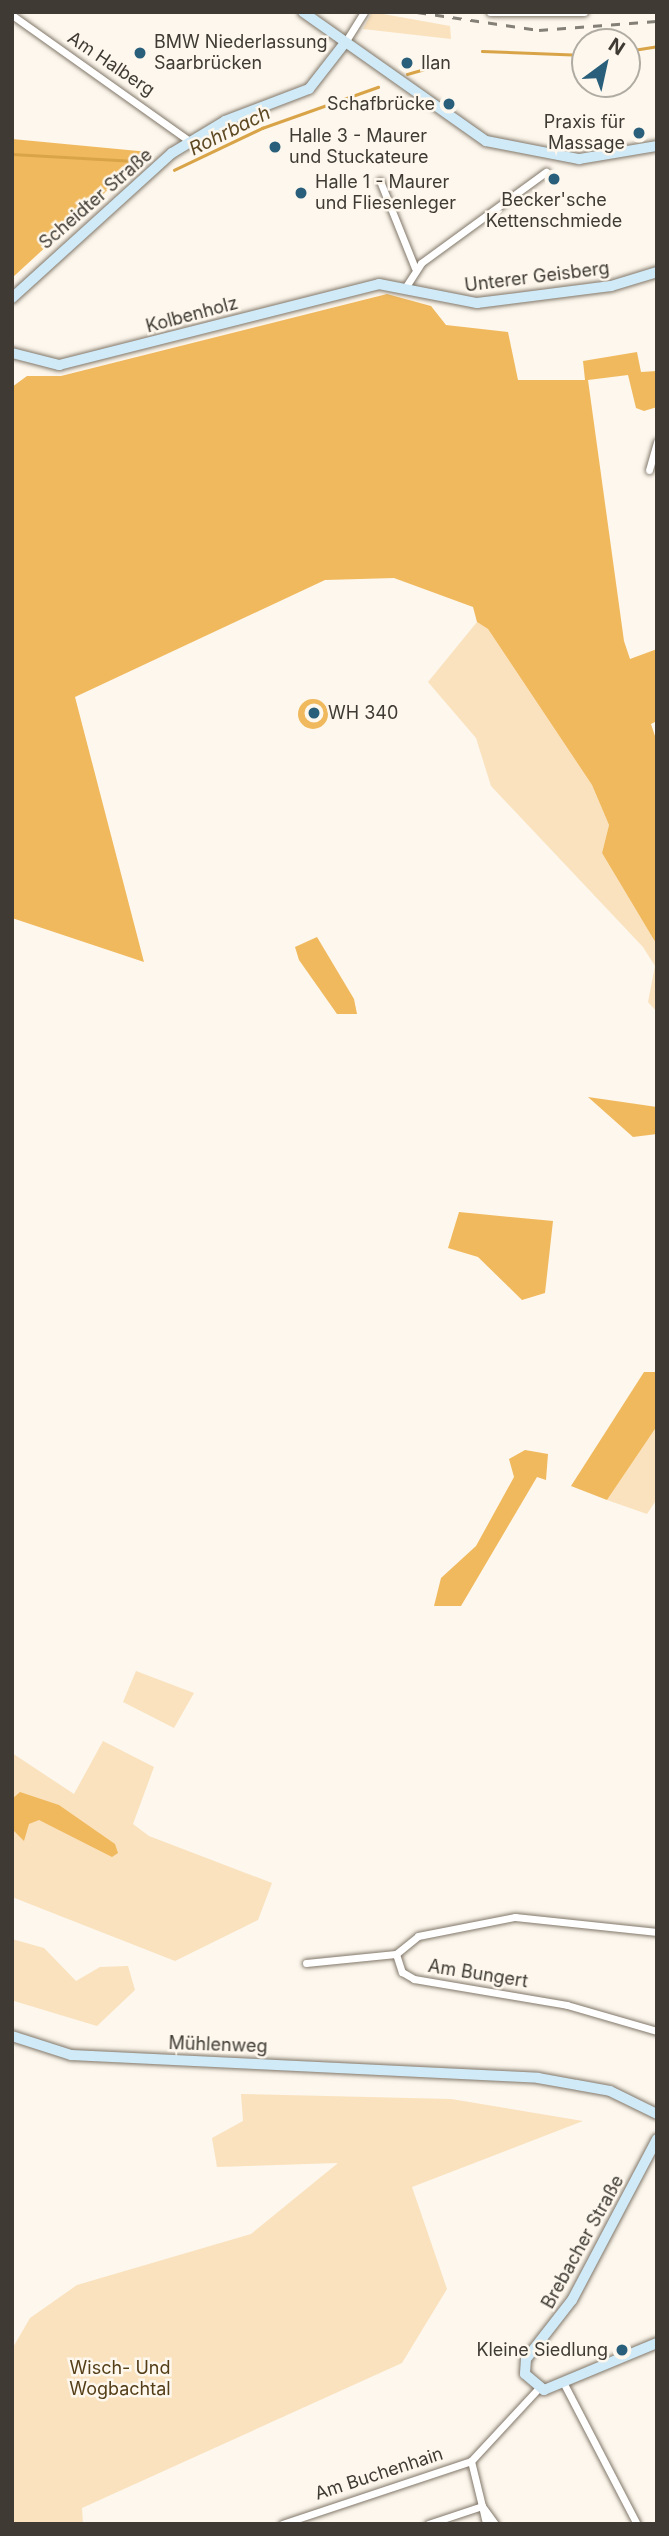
<!DOCTYPE html>
<meta charset="utf-8">
<style>
body{margin:0}
#map{position:relative;width:669px;height:2536px;overflow:hidden;background:#fdf7ed;font-family:Inter,sans-serif}
div>[style]{position:absolute}
[style*='--x']{left:calc(var(--x)*1px);top:calc(var(--y)*1px);width:calc(var(--w)*1px);rotate:calc(var(--a)*1deg)}
.green>*{inset:0;background:#fae2be}
.forest>*{inset:0;background:#f0b95e}
.round{border-radius:50%}
.stream>*{height:2.5px;margin:-1.25px;padding:0 1.25px;transform-origin:1.25px;border-radius:1.25px;background:#d9a448}
.roads{filter:drop-shadow(0 0 2px #817769) drop-shadow(0 0 2px #817769)}
.street>*{height:7px;margin:-3.5px;padding:0 3.5px;transform-origin:3.5px;border-radius:3.5px;background:#fff}
.secondary>*{height:10px;margin:-5px;padding:0 5px;transform-origin:5px;border-radius:5px;background:#d1eaf7}
.rail>*{height:2.5px;margin-top:-1.25px;transform-origin:0;background:repeating-linear-gradient(90deg,#847f77 0 9px,transparent 0 18px)}
.dots>*{width:19px;height:19px;translate:-50% -50%;box-sizing:border-box;border:4px solid #fdf7ed;border-radius:50%}
span{translate:-50% -50%;white-space:nowrap;text-align:center;line-height:1.15;-webkit-text-stroke:5px #fdf7ed;paint-order:stroke}
.poi-label{font-size:18px;color:#3f3b34}
.left{translate:0 -50%;text-align:left}
.right{translate:-100% -50%;text-align:right}
.street-label{font-size:18px;color:#3f3b34}
.park-label{font-size:18px;color:#543e18}
.water-label{font-size:19px;color:#5e4822;font-style:italic}
.frame{position:absolute;inset:0;border:14px solid #3f3b34;pointer-events:none}
.north{position:absolute;left:571px;top:28px;width:70px;height:70px;box-sizing:border-box;background:#fdf7ed;border:2px solid #b1aca3;border-radius:50%;rotate:33deg;font-size:19px;font-weight:700;line-height:28px;text-align:center;color:#3f3b34}
.north::after{content:'';display:block;margin:auto;width:24px;height:32px;background:#2a5f7b;clip-path:polygon(50% 0,100% 100%,50% 72%,0 100%)}
</style>
<div id="map">
<div class="green">
<div style="clip-path:polygon(372px 12px,450px 26px,451px 39px,363px 29px)"></div>
<div style="clip-path:polygon(477px 622px,488px 629px,592px 785px,609px 825px,602px 853px,657px 945px,657px 1012px,648px 1002px,655px 966px,643px 947px,491px 786px,476px 738px,428px 682px)"></div>
<div style="clip-path:polygon(657px 1426px,657px 1499px,647px 1514px,607px 1500px)"></div>
<div style="clip-path:polygon(136px 1671px,194px 1693px,174px 1728px,123px 1702px)"></div>
<div style="clip-path:polygon(103px 1741px,154px 1767px,133px 1824px,149px 1836px,272px 1883px,258px 1920px,175px 1961px,12px 1897px,12px 1753px,74px 1794px)"></div>
<div style="clip-path:polygon(12px 1939px,44px 1948px,76px 1981px,100px 1967px,128px 1966px,135px 1990px,97px 2026px,14px 2001px)"></div>
<div style="clip-path:polygon(241px 2094px,451px 2099px,583px 2121px,412px 2187px,447px 2289px,402px 2363px,82px 2508px,83px 2524px,12px 2524px,12px 2349px,30px 2318px,77px 2285px,251px 2234px,338px 2163px,217px 2167px,212px 2138px,243px 2121px)"></div>
</div>
<div class="forest">
<div style="clip-path:polygon(12px 139px,149px 152px,12px 278px)"></div>
<div style="clip-path:polygon(387px 294px,431px 306px,446px 325px,508px 332px,518px 380px,585px 380px,583px 361px,637px 352px,641px 372px,657px 371px,657px 407px,644px 411px,636px 408px,628px 375px,588px 380px,624px 641px,630px 659px,657px 649px,657px 721px,651px 724px,657px 742px,657px 945px,602px 853px,609px 825px,592px 785px,488px 629px,477px 622px,473px 607px,394px 578px,325px 580px,75px 697px,144px 962px,12px 918px,12px 387px,27px 376px,61px 376px)"></div>
<div class="round" style="left:298px;top:699px;width:30px;height:30px"></div>
<div style="clip-path:polygon(317px 937px,354px 999px,357px 1014px,337px 1014px,299px 960px,295px 947px)"></div>
<div style="clip-path:polygon(588px 1097px,657px 1107px,657px 1134px,633px 1137px)"></div>
<div style="clip-path:polygon(459px 1212px,553px 1221px,545px 1293px,522px 1300px,478px 1257px,448px 1248px)"></div>
<div style="clip-path:polygon(644px 1372px,657px 1372px,657px 1426px,607px 1500px,571px 1486px)"></div>
<div style="clip-path:polygon(525px 1450px,548px 1454px,546px 1480px,537px 1477px,461px 1606px,434px 1606px,441px 1578px,476px 1546px,514px 1477px,509px 1459px)"></div>
<div style="clip-path:polygon(20px 1792px,59px 1805px,115px 1844px,118px 1853px,112px 1857px,39px 1820px,29px 1824px,24px 1841px,12px 1829px,12px 1799px)"></div>
</div>
<div class="stream">
<div style="--x:482;--y:51;--w:103;--a:2.2"></div>
<div style="--x:627;--y:51;--w:30;--a:-9"></div>
<div style="--x:407;--y:74;--w:41;--a:-15.8"></div>
<div style="--x:12;--y:154;--w:123;--a:3.3"></div>
<div style="--x:174;--y:170;--w:98;--a:-25.5"></div>
<div style="--x:262;--y:128;--w:123;--a:-19.5"></div>
</div>
<div class="roads">
<div class="street">
<div style="--x:490;--y:12;--w:94;--a:0"></div>
<div style="--x:12;--y:15;--w:217;--a:35.4"></div>
<div style="--x:344;--y:44;--w:38;--a:-58"></div>
<div style="--x:380;--y:181;--w:94;--a:68.1"></div>
<div style="--x:405;--y:288;--w:30;--a:-57"></div>
<div style="--x:421;--y:263;--w:155;--a:-36.1"></div>
<div style="--x:649;--y:470;--w:29;--a:-74"></div>
<div style="--x:396;--y:1954;--w:19;--a:72"></div>
<div style="--x:402;--y:1972;--w:14;--a:30"></div>
<div style="--x:414;--y:1979;--w:155;--a:9.6"></div>
<div style="--x:567;--y:2005;--w:94;--a:16.1"></div>
<div style="--x:396;--y:1954;--w:28;--a:-39"></div>
<div style="--x:418;--y:1936;--w:99;--a:-11.1"></div>
<div style="--x:515;--y:1917;--w:143;--a:6"></div>
<div style="--x:306;--y:1963;--w:90;--a:-5.7"></div>
<div style="--x:563;--y:2382;--w:160;--a:62.5"></div>
<div style="--x:471;--y:2461;--w:46;--a:76.3"></div>
<div style="--x:482;--y:2506;--w:22;--a:54"></div>
<div style="--x:282;--y:2524;--w:199;--a:-18.4"></div>
<div style="--x:471;--y:2461;--w:98;--a:-47.1"></div>
<div style="--x:428;--y:2524;--w:57;--a:-18.4"></div>
<div style="--x:482;--y:2506;--w:18;--a:77"></div>
</div>
<div class="secondary">
<div style="--x:303;--y:12;--w:224;--a:35.2"></div>
<div style="--x:486;--y:141;--w:95;--a:11"></div>
<div style="--x:579;--y:159;--w:79;--a:-9.5"></div>
<div style="--x:12;--y:298;--w:216;--a:-42.2"></div>
<div style="--x:172;--y:153;--w:62;--a:-31.1"></div>
<div style="--x:225;--y:121;--w:90;--a:-20.9"></div>
<div style="--x:309;--y:89;--w:57;--a:-52.1"></div>
<div style="--x:12;--y:353;--w:49;--a:14.3"></div>
<div style="--x:59;--y:365;--w:330;--a:-14.2"></div>
<div style="--x:379;--y:284;--w:100;--a:11"></div>
<div style="--x:477;--y:303;--w:135;--a:-7.2"></div>
<div style="--x:611;--y:286;--w:48;--a:-16.9"></div>
<div style="--x:12;--y:2036;--w:62;--a:17.9"></div>
<div style="--x:71;--y:2055;--w:468;--a:2.8"></div>
<div style="--x:538;--y:2078;--w:73;--a:10.2"></div>
<div style="--x:610;--y:2091;--w:52;--a:26.1"></div>
<div style="--x:657;--y:2139;--w:182;--a:117.8"></div>
<div style="--x:572;--y:2300;--w:75;--a:127.9"></div>
<div style="--x:526;--y:2359;--w:15;--a:94"></div>
<div style="--x:525;--y:2374;--w:25;--a:40"></div>
<div style="--x:544;--y:2390;--w:122;--a:-22.6"></div>
</div>
</div>
<div class="rail">
<div style="--x:417;--y:12;--w:123;--a:8.4"></div>
<div style="--x:539;--y:30;--w:118;--a:-4.4"></div>
</div>
<div class="dots">
<div style="left:140px;top:53px;background:#2a5f7b"></div>
<div style="left:407px;top:63px;background:#2a5f7b"></div>
<div style="left:449px;top:104px;background:#2a5f7b"></div>
<div style="left:639px;top:133px;background:#2a5f7b"></div>
<div style="left:275px;top:147px;background:#2a5f7b"></div>
<div style="left:554px;top:179px;background:#2a5f7b"></div>
<div style="left:301px;top:193px;background:#2a5f7b"></div>
<div style="left:314px;top:713px;background:#2a5f7b"></div>
<div style="left:622px;top:2350px;background:#2a5f7b"></div>
</div>
<div class="poi-label">
<span class="left" style="left:154px;top:53px">BMW Niederlassung<br>Saarbrücken</span>
<span class="left" style="left:421px;top:63px">Ilan</span>
<span class="right" style="left:435px;top:104px">Schafbrücke</span>
<span class="right" style="left:625px;top:133px">Praxis für<br>Massage</span>
<span class="left" style="left:289px;top:147px">Halle 3 - Maurer<br>und Stuckateure</span>
<span class="left" style="left:315px;top:193px">Halle 1 - Maurer<br>und Fliesenleger</span>
<span style="left:554px;top:211px">Becker'sche<br>Kettenschmiede</span>
<span class="left" style="left:328px;top:713px">WH 340</span>
<span class="right" style="left:608px;top:2350px">Kleine Siedlung</span>
</div>
<div class="street-label">
<span style="left:111px;top:64px;rotate:34deg">Am Halberg</span>
<span style="left:96px;top:199px;rotate:-41deg">Scheidter Straße</span>
<span style="left:537px;top:277px;rotate:-7deg">Unterer Geisberg</span>
<span style="left:192px;top:315px;rotate:-15deg">Kolbenholz</span>
<span style="left:478px;top:1974px;rotate:9deg">Am Bungert</span>
<span style="left:218px;top:2045px;rotate:2deg">Mühlenweg</span>
<span style="left:583px;top:2242px;rotate:-61deg">Brebacher Straße</span>
<span style="left:379px;top:2474px;rotate:-18deg">Am Buchenhain</span>
</div>
<div class="park-label">
<span style="left:120px;top:2379px">Wisch- Und<br>Wogbachtal</span>
</div>
<div class="water-label">
<span style="left:230px;top:131px;rotate:-26deg">Rohrbach</span>
</div>
<div class="frame"></div>
<div class="north">N</div>
</div>
